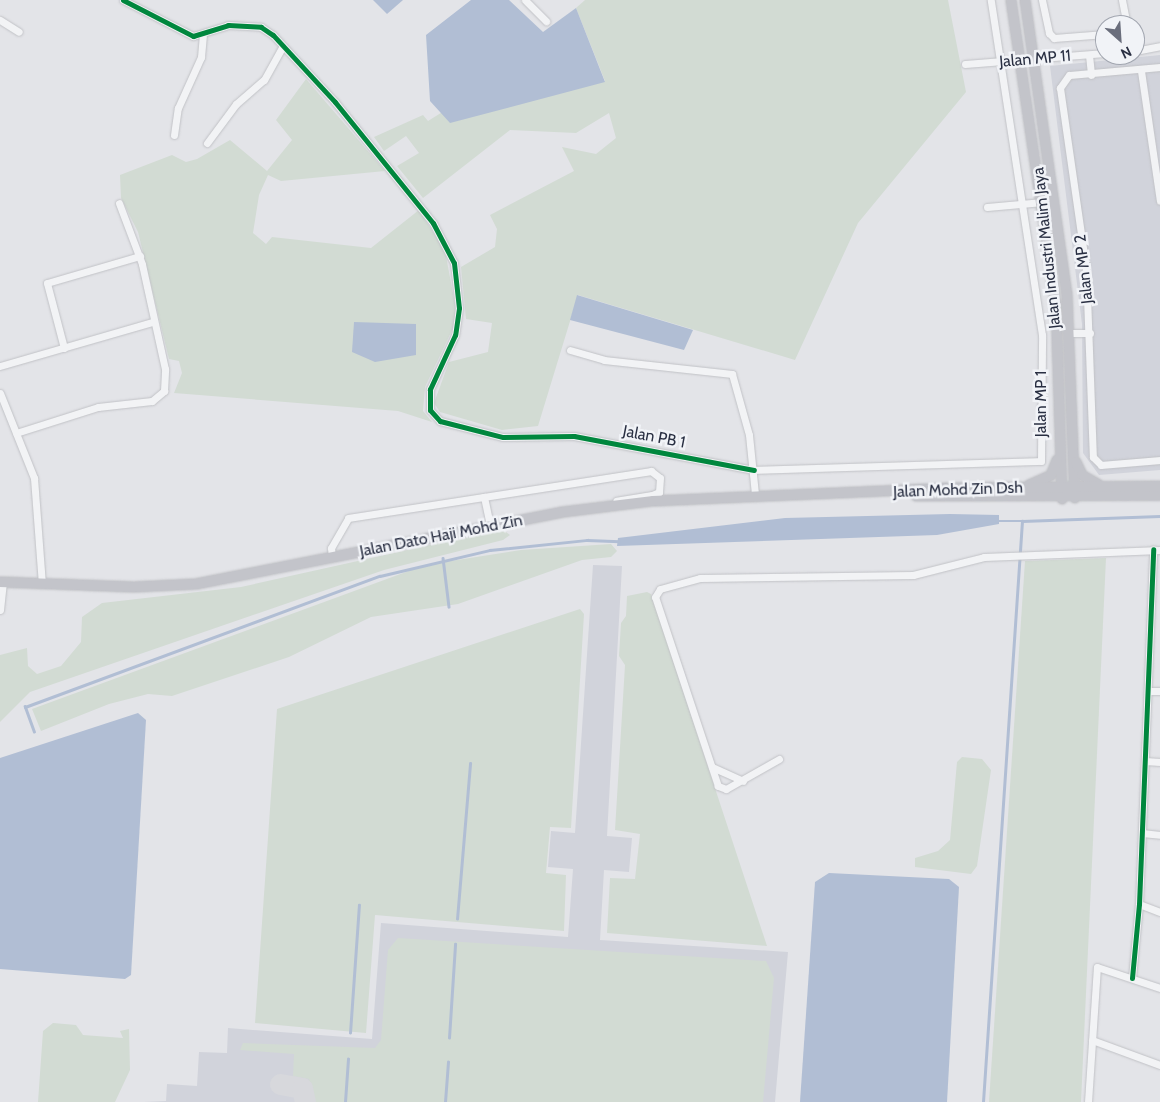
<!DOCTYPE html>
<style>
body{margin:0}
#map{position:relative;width:1160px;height:1102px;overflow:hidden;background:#e3e4e8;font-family:Cabin,sans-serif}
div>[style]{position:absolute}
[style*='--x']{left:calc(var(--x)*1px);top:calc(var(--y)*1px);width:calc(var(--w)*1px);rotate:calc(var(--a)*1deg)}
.built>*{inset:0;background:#d1d3db}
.green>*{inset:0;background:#d2dbd3}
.water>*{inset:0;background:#b1bed4}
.stream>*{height:2.5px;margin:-1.25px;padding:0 1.25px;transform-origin:1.25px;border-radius:1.25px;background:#b1bed4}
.taxiway>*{height:21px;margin:-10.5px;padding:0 10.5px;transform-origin:10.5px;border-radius:10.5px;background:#d7d8dc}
.roads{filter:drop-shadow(0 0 1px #c1c2c6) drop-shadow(0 0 1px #c1c2c6)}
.street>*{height:7px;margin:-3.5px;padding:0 3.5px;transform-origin:3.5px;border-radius:3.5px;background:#f2f3f5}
.secondary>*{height:10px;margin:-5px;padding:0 5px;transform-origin:5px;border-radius:5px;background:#c3c4ca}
.cycleway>*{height:5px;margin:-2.5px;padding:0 2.5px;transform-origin:2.5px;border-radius:2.5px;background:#00873e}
span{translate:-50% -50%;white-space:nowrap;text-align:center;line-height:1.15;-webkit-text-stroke:5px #f1f3f7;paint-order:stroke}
.street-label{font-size:16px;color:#292f42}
.north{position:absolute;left:1095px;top:15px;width:50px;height:50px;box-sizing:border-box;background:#f1f3f7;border:1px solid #a1a5af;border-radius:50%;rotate:154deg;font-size:14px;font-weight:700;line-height:20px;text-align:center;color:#292f42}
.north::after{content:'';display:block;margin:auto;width:18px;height:22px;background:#6a6e7c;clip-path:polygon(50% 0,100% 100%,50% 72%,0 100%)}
</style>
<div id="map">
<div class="built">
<div style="clip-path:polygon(1160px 55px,1160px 470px,1099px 475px,1083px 453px,1082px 324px,1050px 66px)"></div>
<div style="clip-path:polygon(593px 565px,622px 566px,607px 836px,632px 838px,629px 872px,604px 870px,600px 940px,788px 952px,775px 1102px,144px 1102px,166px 1101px,167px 1084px,197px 1086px,199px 1052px,227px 1053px,228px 1028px,372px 1039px,381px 923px,568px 937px,573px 869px,548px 867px,551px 831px,575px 833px)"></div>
</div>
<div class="green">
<div style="clip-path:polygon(585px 0,948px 0,966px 92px,858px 223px,795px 360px,578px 295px,538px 426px,502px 430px,440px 412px,434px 403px,449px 362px,488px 352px,492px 323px,466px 319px,461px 267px,495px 247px,497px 229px,490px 215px,574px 171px,562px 147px,596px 154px,616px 138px,609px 113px,576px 133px,510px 130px,423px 198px,397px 166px,419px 153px,406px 136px,384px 151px,374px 137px,423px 115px,428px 121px,444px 111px,605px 81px,576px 8px)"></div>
<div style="clip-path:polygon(306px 79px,385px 171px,281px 181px,268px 175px,259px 195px,253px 233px,266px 244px,272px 237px,371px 248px,419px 210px,445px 251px,455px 304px,455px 324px,425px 387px,423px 411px,432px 422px,398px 411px,174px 393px,182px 373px,179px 361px,169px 359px,138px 232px,121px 198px,120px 175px,172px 155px,186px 162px,197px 159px,230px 140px,267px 171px,292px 140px,276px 120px)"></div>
<div style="clip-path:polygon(502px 529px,510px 535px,503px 540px,384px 570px,30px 692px,0 722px,0 655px,27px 648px,28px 666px,37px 674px,61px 666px,81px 642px,82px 617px,102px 603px,241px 587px)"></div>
<div style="clip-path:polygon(611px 544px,617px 551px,611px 557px,582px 560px,458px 604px,371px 617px,289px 657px,172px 696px,148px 694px,109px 704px,41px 731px,32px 709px,425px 565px,521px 550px)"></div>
<div style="clip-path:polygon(1106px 558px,1081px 1102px,989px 1102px,1025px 561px)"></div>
<div style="clip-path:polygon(647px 592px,651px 594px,767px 946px,607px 933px,610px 878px,635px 879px,640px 834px,615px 830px,625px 665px,619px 656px,621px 623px,626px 616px,627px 596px)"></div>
<div style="clip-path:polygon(580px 609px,584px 614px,571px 828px,550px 827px,546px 873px,566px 875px,564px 931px,375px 915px,366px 1033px,255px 1023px,277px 709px)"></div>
<div style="clip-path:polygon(962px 757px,982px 759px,991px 770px,977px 866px,971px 874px,915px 867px,915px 858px,938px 851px,950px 840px,957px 762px)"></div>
<div style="clip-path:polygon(398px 938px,766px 961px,774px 978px,763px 1102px,313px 1102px,309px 1079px,293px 1076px,294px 1054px,240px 1050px,243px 1043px,375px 1048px,381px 1040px,388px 950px)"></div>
<div style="clip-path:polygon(53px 1023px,76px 1025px,83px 1035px,123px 1038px,120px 1031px,129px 1029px,130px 1070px,115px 1102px,38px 1102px,43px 1031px)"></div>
</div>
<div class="water">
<div style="clip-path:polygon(373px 0,403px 0,387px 14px)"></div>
<div style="clip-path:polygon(471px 0,509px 0,543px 32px,576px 8px,605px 82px,450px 123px,430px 101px,426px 35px)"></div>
<div style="clip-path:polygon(577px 295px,693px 330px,684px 350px,570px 320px)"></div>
<div style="clip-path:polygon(354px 322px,416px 324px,416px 355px,375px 362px,352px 352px)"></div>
<div style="clip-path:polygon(950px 514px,999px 515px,999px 524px,937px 535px,617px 546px,618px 538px,785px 518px)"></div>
<div style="clip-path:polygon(138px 713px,146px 720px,131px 975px,125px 979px,0 969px,0 758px)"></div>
<div style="clip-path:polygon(829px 873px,949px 879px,959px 887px,947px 1102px,800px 1102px,815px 882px)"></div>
</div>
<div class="stream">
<div style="--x:996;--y:521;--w:26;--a:0"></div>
<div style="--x:443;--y:558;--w:49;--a:83"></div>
<div style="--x:34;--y:732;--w:27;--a:-110"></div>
<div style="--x:25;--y:707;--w:378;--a:-20.3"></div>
<div style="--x:380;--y:576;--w:113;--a:-13.3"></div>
<div style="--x:490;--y:550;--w:98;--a:-5.9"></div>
<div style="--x:587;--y:540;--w:32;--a:2"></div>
<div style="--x:457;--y:919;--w:156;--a:-85.2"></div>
<div style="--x:350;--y:1033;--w:128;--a:-86"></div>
<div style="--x:449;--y:1038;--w:94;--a:-86.3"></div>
<div style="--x:345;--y:1102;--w:43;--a:-86"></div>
<div style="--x:445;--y:1102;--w:40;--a:-85.7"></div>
<div style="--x:983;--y:1102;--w:582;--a:-86.16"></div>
<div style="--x:1022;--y:521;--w:138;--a:-2.1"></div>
</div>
<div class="taxiway">
<div style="--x:280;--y:1084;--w:22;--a:10"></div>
<div style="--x:302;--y:1088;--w:14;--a:78"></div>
</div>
<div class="roads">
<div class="street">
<div style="--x:123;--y:0;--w:79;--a:27.2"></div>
<div style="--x:193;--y:36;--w:37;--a:-17"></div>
<div style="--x:228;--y:25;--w:33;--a:3"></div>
<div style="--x:261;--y:27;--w:14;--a:34"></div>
<div style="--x:273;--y:35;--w:91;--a:47.2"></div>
<div style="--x:335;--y:102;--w:156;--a:51"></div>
<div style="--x:433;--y:223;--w:45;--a:62.3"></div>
<div style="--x:454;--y:263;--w:45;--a:83.7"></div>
<div style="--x:459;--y:308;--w:27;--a:98"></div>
<div style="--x:455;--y:335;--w:60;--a:114.8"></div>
<div style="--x:430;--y:389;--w:21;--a:90"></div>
<div style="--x:430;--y:410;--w:15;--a:48"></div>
<div style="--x:440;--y:421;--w:65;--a:14.3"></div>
<div style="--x:503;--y:437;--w:71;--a:-0.8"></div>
<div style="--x:574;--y:436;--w:183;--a:10.7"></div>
<div style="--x:754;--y:470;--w:287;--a:-1.8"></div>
<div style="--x:1041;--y:461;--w:126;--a:-89.5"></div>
<div style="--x:1042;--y:335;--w:339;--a:-98.7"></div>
<div style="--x:525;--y:0;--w:30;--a:45"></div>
<div style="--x:1042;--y:0;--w:34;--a:78"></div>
<div style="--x:1049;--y:33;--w:7;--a:45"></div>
<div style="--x:1054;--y:38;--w:51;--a:-4.5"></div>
<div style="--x:1122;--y:0;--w:25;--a:79"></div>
<div style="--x:0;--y:20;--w:22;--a:32"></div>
<div style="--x:1135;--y:51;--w:25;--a:-11"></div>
<div style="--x:1089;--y:55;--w:20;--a:84"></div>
<div style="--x:965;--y:64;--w:140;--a:-4.5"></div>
<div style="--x:1160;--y:67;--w:91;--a:175"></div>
<div style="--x:1069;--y:75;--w:16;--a:125"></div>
<div style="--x:1060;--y:88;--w:183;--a:81.8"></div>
<div style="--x:1086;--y:269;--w:188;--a:87.9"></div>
<div style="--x:1093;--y:457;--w:11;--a:45"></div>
<div style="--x:1101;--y:465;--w:59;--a:-4.8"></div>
<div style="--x:1141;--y:71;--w:131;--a:81.7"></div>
<div style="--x:174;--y:135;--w:27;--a:-82"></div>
<div style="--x:178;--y:108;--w:56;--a:-65.7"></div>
<div style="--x:201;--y:57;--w:21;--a:-85"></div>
<div style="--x:207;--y:143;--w:49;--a:-53.4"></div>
<div style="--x:236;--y:104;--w:37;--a:-41"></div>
<div style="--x:264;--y:80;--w:38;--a:-61"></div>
<div style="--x:987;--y:207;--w:56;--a:-5.1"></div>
<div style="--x:1071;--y:333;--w:19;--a:0"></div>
<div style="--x:64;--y:348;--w:67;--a:-104.7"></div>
<div style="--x:47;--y:283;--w:97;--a:-16.2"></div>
<div style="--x:570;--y:350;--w:35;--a:16"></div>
<div style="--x:604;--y:360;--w:129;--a:6.2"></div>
<div style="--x:732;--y:374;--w:63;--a:74.4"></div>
<div style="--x:749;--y:435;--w:59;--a:84.2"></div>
<div style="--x:0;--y:366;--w:158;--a:-16.1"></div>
<div style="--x:0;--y:393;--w:92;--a:68.2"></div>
<div style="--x:34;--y:478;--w:106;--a:85.7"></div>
<div style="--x:16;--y:433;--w:86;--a:-17.6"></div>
<div style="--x:98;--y:407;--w:54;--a:-6.3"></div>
<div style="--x:152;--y:401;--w:16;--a:-40"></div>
<div style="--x:164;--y:391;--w:22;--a:-87"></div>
<div style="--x:165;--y:369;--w:107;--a:-102.4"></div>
<div style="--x:142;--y:264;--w:65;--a:-110.7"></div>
<div style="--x:484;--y:497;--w:30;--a:78"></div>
<div style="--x:332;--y:557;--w:9;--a:-96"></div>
<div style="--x:331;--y:548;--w:34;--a:-60"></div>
<div style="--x:348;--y:518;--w:307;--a:-8.8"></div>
<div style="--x:651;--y:471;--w:11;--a:38"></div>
<div style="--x:660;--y:478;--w:14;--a:94"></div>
<div style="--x:659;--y:492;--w:8;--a:157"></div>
<div style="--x:652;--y:495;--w:36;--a:171"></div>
<div style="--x:0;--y:610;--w:28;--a:-84"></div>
<div style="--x:1148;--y:691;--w:12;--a:0"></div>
<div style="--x:779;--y:759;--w:61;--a:150.5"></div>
<div style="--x:726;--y:789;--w:9;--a:-159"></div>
<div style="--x:718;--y:786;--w:199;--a:-108.4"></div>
<div style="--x:655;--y:597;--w:9;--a:-58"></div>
<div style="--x:660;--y:589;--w:41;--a:-15.4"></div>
<div style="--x:700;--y:578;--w:213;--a:-0.8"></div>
<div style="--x:913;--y:575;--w:73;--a:-14.2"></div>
<div style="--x:984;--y:557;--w:176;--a:-2.3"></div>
<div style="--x:1145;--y:761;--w:15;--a:4"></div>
<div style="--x:712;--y:767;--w:34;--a:24"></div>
<div style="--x:1142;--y:833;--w:18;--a:6"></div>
<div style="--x:1139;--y:904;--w:22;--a:21"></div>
<div style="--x:1132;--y:978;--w:74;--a:-84.6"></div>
<div style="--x:1139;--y:904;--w:355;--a:-87.7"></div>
<div style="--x:1092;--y:1040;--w:72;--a:20.2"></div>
<div style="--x:1088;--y:1102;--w:135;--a:-86.2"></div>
<div style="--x:1097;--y:967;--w:66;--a:18.4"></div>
</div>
<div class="secondary">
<div style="--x:1011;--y:0;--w:307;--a:81.6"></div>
<div style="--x:1056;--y:304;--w:195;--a:88.2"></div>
<div style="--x:1025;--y:0;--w:297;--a:81.9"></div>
<div style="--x:1067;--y:294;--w:204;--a:87.8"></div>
<div style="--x:1076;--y:462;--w:14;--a:65"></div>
<div style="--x:1082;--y:475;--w:20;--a:30"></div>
<div style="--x:1029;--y:485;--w:24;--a:-24"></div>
<div style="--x:1051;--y:475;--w:16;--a:-68"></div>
<div style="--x:916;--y:496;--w:244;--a:-0.2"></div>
<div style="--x:0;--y:582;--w:134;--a:2.1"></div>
<div style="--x:134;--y:587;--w:62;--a:-2.8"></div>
<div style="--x:196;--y:584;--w:374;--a:-11.1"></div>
<div style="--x:563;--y:512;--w:91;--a:-7"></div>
<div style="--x:653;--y:501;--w:293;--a:-2.5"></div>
<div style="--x:946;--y:488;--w:214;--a:-0.5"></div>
</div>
</div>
<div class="cycleway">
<div style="--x:123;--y:0;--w:79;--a:27.2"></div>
<div style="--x:193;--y:36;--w:37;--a:-17"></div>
<div style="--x:228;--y:25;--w:33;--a:3"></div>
<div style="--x:261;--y:27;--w:14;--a:34"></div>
<div style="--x:273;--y:35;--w:91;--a:47.2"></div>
<div style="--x:335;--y:102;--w:156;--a:51"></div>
<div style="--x:433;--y:223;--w:45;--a:62.3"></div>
<div style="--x:454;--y:263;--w:45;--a:83.7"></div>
<div style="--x:459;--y:308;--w:27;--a:98"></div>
<div style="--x:455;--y:335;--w:60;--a:114.8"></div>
<div style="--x:430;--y:389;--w:21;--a:90"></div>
<div style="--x:430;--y:410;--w:15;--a:48"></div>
<div style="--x:440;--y:421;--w:65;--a:14.3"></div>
<div style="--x:503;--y:437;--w:71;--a:-0.8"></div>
<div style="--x:574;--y:436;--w:183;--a:10.7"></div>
<div style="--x:1132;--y:978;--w:74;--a:-84.6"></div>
<div style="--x:1139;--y:904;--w:355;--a:-87.7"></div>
</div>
<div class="street-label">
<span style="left:1035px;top:59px;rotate:-5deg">Jalan MP 11</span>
<span style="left:1047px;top:248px;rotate:-96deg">Jalan Industri Malim Jaya</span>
<span style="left:1084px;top:269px;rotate:-96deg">Jalan MP 2</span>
<span style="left:1041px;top:404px;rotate:-90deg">Jalan MP 1</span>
<span style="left:654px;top:437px;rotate:11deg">Jalan PB 1</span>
<span style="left:958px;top:490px;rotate:-2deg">Jalan Mohd Zin Dsh</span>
<span style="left:441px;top:536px;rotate:-11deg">Jalan Dato Haji Mohd Zin</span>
</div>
<div class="north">N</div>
</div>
